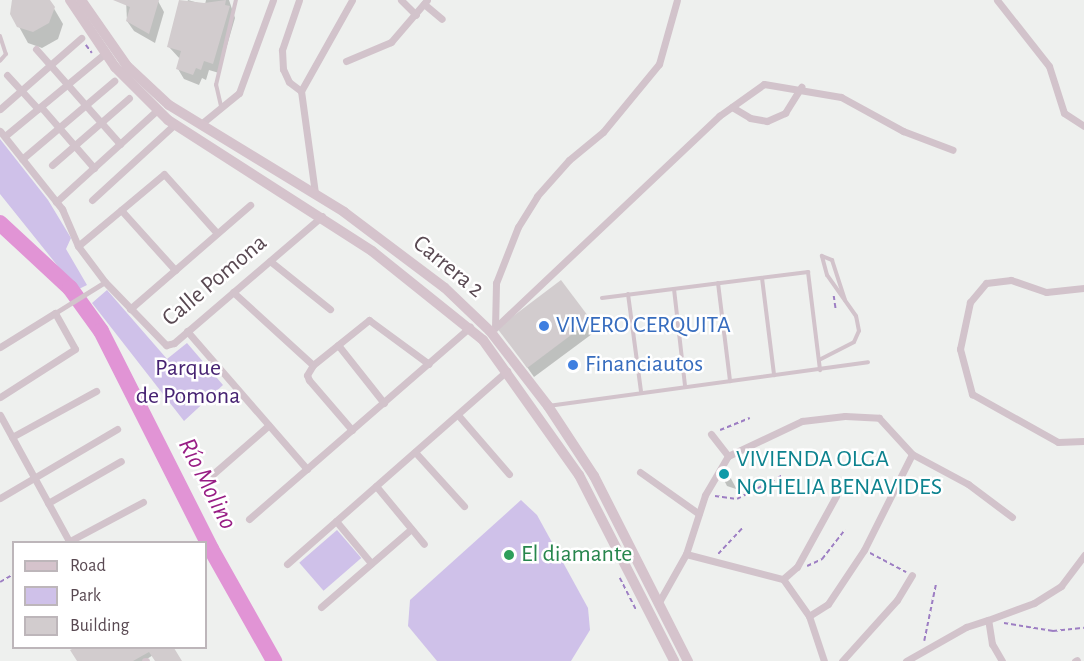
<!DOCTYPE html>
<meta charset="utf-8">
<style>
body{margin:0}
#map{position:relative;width:1084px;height:661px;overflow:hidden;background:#eef0ee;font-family:"Alegreya Sans",sans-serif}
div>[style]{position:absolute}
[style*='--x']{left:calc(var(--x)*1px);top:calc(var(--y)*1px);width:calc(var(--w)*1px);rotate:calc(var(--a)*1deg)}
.green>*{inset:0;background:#cfc1e9;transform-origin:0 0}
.shadow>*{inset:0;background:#0003}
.river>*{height:16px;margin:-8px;padding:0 8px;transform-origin:8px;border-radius:8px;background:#e194d5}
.building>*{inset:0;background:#d2ccce;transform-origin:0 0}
.path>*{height:1.5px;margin-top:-0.75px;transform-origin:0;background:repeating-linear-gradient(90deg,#9d7ec3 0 4.5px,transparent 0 7.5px)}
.service>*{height:4px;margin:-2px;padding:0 2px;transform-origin:2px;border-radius:2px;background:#d2c3cb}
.pedestrian>*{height:5px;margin:-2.5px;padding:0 2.5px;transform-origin:2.5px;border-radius:2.5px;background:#d2c3cb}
.minor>*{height:7px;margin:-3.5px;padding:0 3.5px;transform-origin:3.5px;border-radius:3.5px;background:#d2c3cb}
.secondary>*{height:10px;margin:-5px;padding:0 5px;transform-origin:5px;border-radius:5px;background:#d5c3cc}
.dots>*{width:16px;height:16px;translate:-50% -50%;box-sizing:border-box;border:3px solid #fff;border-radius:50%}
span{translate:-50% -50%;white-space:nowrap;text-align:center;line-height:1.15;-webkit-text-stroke:5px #fff;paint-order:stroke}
.street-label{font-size:24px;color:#594952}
.shop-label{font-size:24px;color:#366cbe}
.left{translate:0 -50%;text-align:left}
.park-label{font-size:24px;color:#462272}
.culture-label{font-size:24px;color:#0d838f}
.leisure-label{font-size:24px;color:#27864d}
.water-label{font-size:26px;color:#981d85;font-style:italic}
.legend{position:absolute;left:12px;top:541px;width:195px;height:108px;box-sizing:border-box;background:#fff;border:2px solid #bdb6ba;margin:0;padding:8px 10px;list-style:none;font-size:18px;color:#594952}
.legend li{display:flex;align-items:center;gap:12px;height:30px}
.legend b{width:30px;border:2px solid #bdb6ba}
</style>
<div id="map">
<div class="green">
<div style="clip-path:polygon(0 139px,48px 200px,71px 238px,66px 249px,87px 285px,77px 290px,0 194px)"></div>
<div style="clip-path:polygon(107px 290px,167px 359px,187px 343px,223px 385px,184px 421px,92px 303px)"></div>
<div style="clip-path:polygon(521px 500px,537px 515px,588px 608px,590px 630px,571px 661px,437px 661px,408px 626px,410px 600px)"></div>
<div style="left:337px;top:530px;width:37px;height:50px;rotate:49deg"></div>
</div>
<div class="shadow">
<div style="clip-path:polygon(49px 0,63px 24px,58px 39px,42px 48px,28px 43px,12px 14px)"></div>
<div style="clip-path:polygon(126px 0,158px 1px,164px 12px,155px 43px,134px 31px,127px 21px)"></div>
<div style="clip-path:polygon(188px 0,205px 5px,206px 0,229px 0,235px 18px,219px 73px,209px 70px,206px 80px,202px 78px,199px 85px,184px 79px,178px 69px,180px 59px,169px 47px)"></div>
<div style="clip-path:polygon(590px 321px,596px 331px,534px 377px,502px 331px)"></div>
<div style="clip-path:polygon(727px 471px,736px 488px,736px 489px,727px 486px,723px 478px)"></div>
<div style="clip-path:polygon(77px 648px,154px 648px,157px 652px,172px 648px,180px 661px,156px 661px,153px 655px,144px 661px,79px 661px,72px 651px)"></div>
</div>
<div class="river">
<div style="--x:0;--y:223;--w:96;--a:42.9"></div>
<div style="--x:70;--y:288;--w:53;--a:54.2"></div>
<div style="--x:101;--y:331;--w:244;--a:63.2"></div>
<div style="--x:211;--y:549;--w:129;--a:60.6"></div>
</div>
<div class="building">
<div style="clip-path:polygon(12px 0,50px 0,55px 7px,49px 23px,33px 32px,17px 27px,10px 14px)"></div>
<div style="clip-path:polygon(113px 0,159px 0,149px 34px,126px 21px,130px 7px)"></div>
<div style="clip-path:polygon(179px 0,204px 3px,226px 0,225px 5px,230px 6px,213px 64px,204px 61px,201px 70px,196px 68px,193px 75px,176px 69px,181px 51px,167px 47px)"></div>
<div style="left:561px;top:280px;width:50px;height:80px;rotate:53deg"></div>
<div style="clip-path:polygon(74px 648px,174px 648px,182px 661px,155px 661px,149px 652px,133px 661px,77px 661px,70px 650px)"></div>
</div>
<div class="path">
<div style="--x:86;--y:45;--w:10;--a:53"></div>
<div style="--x:834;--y:296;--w:14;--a:82"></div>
<div style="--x:720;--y:430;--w:32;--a:-22"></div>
<div style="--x:715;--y:496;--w:22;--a:8"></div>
<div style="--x:737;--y:499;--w:52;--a:-27.6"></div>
<div style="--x:870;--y:553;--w:41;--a:27.8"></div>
<div style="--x:718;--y:554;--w:35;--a:-47"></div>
<div style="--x:807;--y:566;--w:17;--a:-25"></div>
<div style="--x:822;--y:559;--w:37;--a:-52"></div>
<div style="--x:620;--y:578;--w:37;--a:63"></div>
<div style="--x:0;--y:582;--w:16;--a:-30"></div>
<div style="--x:1004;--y:623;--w:50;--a:9.3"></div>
<div style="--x:1053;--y:631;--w:31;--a:-6"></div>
<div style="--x:924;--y:641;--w:59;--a:-78.3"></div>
</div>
<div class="service">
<div style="--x:0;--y:36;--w:19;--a:72"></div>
<div style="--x:6;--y:54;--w:9;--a:131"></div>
<div style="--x:221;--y:106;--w:22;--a:-103"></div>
<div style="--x:216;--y:85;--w:87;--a:-76.8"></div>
<div style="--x:762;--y:278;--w:98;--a:82.9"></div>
<div style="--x:718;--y:283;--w:99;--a:83"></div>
<div style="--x:674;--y:289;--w:98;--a:83.5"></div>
<div style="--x:628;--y:294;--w:99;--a:82.4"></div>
<div style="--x:602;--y:298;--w:208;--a:-7.2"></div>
<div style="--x:808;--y:272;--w:99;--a:83"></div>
<div style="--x:819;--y:360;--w:39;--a:-27"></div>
<div style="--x:854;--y:342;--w:12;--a:-66"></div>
<div style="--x:859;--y:331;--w:15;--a:-101"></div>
<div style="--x:856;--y:316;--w:50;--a:-125.3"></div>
<div style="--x:827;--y:275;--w:20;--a:-105"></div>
<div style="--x:822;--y:256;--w:11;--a:22"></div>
<div style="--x:832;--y:260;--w:42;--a:72"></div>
<div style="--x:548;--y:406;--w:323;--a:-7.8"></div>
</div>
<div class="pedestrian">
<div style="--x:55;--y:313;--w:59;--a:-31.8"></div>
</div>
<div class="minor">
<div style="--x:299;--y:0;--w:53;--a:108.8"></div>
<div style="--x:282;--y:50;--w:19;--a:87"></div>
<div style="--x:283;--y:69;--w:14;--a:65"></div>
<div style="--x:289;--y:82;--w:15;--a:37"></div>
<div style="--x:401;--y:0;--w:21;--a:45"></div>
<div style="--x:997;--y:0;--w:84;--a:51.8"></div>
<div style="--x:1049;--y:66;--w:49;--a:72.3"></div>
<div style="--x:1064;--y:113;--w:24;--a:33"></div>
<div style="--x:424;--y:4;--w:23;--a:40"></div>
<div style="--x:36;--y:49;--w:127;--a:48.5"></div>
<div style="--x:346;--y:61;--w:49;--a:-22.9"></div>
<div style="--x:391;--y:42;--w:55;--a:-49.4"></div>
<div style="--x:7;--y:75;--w:46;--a:47.6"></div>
<div style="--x:41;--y:107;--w:81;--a:49"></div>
<div style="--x:732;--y:107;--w:21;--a:31"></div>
<div style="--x:750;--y:118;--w:17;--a:10"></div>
<div style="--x:767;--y:121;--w:20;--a:-24"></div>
<div style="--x:785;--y:113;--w:31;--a:-58"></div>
<div style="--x:0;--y:109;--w:108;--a:-41.2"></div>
<div style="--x:201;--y:124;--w:49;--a:-39.2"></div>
<div style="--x:239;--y:93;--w:99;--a:-69.9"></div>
<div style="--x:0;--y:131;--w:100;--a:51.5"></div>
<div style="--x:62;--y:209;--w:40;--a:66.6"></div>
<div style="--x:78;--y:246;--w:45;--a:53.1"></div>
<div style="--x:105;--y:282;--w:88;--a:45.9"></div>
<div style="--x:166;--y:345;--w:8;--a:-14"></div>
<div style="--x:174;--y:343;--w:195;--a:-40.6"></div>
<div style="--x:5;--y:136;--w:129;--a:-39.6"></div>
<div style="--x:22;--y:159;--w:121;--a:-40.3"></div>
<div style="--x:52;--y:165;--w:102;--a:-41"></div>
<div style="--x:315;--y:193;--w:103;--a:-97.8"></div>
<div style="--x:301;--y:91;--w:104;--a:-60.7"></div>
<div style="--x:92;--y:200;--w:113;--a:-42.5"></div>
<div style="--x:56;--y:202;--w:137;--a:-42.3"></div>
<div style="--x:121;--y:210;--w:81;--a:48"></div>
<div style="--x:78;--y:246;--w:112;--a:-39.9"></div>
<div style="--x:164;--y:174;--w:79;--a:48.1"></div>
<div style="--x:270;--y:261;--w:77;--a:38.7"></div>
<div style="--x:1084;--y:288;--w:38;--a:174"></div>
<div style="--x:1046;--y:292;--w:37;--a:-161"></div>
<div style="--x:1011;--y:280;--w:25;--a:173"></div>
<div style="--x:986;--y:283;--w:25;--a:130"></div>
<div style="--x:970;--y:302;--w:48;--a:102"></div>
<div style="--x:960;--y:349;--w:47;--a:75.1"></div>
<div style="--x:972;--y:394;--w:98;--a:29.2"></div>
<div style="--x:1058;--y:442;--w:26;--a:-2"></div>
<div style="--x:233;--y:292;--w:108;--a:42.4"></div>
<div style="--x:130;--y:309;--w:159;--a:-40.9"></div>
<div style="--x:497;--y:326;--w:306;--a:-43.4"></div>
<div style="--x:719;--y:116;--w:55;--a:-35.4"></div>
<div style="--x:764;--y:84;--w:78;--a:9.6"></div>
<div style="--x:841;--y:97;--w:71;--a:28.7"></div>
<div style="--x:903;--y:131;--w:53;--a:20.8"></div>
<div style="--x:495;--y:328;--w:45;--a:-88.7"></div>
<div style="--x:496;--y:283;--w:60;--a:-68.6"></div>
<div style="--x:518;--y:227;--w:36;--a:-58"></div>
<div style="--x:537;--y:196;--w:48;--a:-48.4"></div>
<div style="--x:569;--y:160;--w:44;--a:-39.5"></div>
<div style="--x:603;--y:132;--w:88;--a:-50.5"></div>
<div style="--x:659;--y:64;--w:66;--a:-74.3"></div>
<div style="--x:187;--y:331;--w:183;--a:49"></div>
<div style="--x:338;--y:345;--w:74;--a:51.6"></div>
<div style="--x:0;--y:347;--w:65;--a:-31.7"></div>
<div style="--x:55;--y:313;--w:41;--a:60.9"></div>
<div style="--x:75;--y:349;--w:89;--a:147.4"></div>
<div style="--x:0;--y:415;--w:144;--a:61.3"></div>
<div style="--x:458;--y:415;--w:78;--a:49.2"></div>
<div style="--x:352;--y:430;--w:66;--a:-130.7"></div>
<div style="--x:309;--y:380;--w:5;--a:-112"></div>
<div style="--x:307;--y:375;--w:12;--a:-59"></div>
<div style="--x:313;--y:365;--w:72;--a:-38.8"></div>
<div style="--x:369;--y:320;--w:74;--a:36.3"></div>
<div style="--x:711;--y:434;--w:28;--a:52"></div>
<div style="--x:12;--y:437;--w:96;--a:-28.7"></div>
<div style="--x:415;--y:452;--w:73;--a:47.8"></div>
<div style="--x:640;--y:472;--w:72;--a:35.4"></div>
<div style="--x:213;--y:474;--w:74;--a:-41.2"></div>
<div style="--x:376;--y:486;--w:75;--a:50.4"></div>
<div style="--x:0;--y:498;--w:136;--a:-30.5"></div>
<div style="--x:48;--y:503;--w:84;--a:-29.9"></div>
<div style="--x:249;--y:519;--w:293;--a:-41"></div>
<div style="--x:336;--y:521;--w:55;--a:50.2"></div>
<div style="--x:68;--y:542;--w:85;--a:-28.1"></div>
<div style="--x:686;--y:554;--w:100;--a:14.5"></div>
<div style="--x:783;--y:579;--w:45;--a:54.9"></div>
<div style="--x:809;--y:616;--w:47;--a:71.6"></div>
<div style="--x:287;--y:564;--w:293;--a:-41.3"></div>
<div style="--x:783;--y:579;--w:18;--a:-41"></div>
<div style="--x:797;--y:567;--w:81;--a:-61.2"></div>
<div style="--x:659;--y:602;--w:55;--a:-60.6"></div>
<div style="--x:686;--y:554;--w:62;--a:-72.1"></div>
<div style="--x:705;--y:495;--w:45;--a:-59.5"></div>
<div style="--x:728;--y:456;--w:82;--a:-25.3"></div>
<div style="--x:802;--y:421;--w:43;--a:-6.6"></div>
<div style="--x:845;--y:416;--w:34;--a:3"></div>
<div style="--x:879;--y:418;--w:49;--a:47.5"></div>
<div style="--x:912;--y:454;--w:64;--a:28.2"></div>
<div style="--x:968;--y:484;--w:55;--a:36.9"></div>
<div style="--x:321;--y:607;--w:119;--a:-40.9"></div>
<div style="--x:809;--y:616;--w:22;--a:-32"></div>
<div style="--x:828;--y:604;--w:65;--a:-56.3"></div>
<div style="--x:864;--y:550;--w:107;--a:-63.4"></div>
<div style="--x:145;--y:661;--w:1;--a:0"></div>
<div style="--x:842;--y:661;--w:82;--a:-48"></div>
<div style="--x:897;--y:600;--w:29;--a:-59"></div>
<div style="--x:906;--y:661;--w:69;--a:-29.5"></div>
<div style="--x:966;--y:627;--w:23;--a:-18"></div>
<div style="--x:1002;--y:661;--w:20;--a:-120"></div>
<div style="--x:992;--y:644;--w:24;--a:-99"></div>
<div style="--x:988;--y:620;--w:49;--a:-20.3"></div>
<div style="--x:1034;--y:603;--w:32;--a:-32"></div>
<div style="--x:1061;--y:586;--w:39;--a:-53"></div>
<div style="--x:1075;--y:661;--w:2;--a:-27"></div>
</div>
<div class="secondary">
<div style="--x:70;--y:0;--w:81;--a:56.1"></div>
<div style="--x:115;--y:67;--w:75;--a:45"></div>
<div style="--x:168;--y:120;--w:242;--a:32.7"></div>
<div style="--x:372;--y:251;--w:142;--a:38.7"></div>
<div style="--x:483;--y:340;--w:166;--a:54.6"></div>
<div style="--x:579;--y:475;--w:209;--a:62.9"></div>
<div style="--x:81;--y:0;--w:80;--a:55.1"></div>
<div style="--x:127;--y:66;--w:57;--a:42.9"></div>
<div style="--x:169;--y:105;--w:205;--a:31.4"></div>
<div style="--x:344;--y:212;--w:126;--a:37"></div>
<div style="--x:445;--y:288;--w:62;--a:43.7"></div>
<div style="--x:490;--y:331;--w:95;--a:52.3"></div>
<div style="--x:548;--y:406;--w:84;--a:56.7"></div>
<div style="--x:594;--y:476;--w:208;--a:63.1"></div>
</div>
<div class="dots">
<div style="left:544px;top:326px;background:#3f7fe0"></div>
<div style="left:573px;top:365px;background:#3f7fe0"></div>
<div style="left:724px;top:474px;background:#0f9aa8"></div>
<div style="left:509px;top:555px;background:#2e9e5b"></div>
</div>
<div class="street-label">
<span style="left:448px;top:267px;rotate:39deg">Carrera 2</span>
<span style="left:215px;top:281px;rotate:-40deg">Calle Pomona</span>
</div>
<div class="shop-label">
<span class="left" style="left:556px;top:326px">VIVERO CERQUITA</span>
<span class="left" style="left:585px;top:365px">Financiautos</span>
</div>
<div class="park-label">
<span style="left:188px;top:383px">Parque<br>de Pomona</span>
</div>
<div class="culture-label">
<span class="left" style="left:736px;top:474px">VIVIENDA OLGA<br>NOHELIA BENAVIDES</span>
</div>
<div class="leisure-label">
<span class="left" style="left:521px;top:555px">El diamante</span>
</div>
<div class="water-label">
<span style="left:207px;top:484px;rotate:63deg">Río Molino</span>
</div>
<ul class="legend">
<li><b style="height:8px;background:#d5c3cc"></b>Road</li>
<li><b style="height:16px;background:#cfc1e9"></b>Park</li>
<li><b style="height:16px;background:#d2ccce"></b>Building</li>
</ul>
</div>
